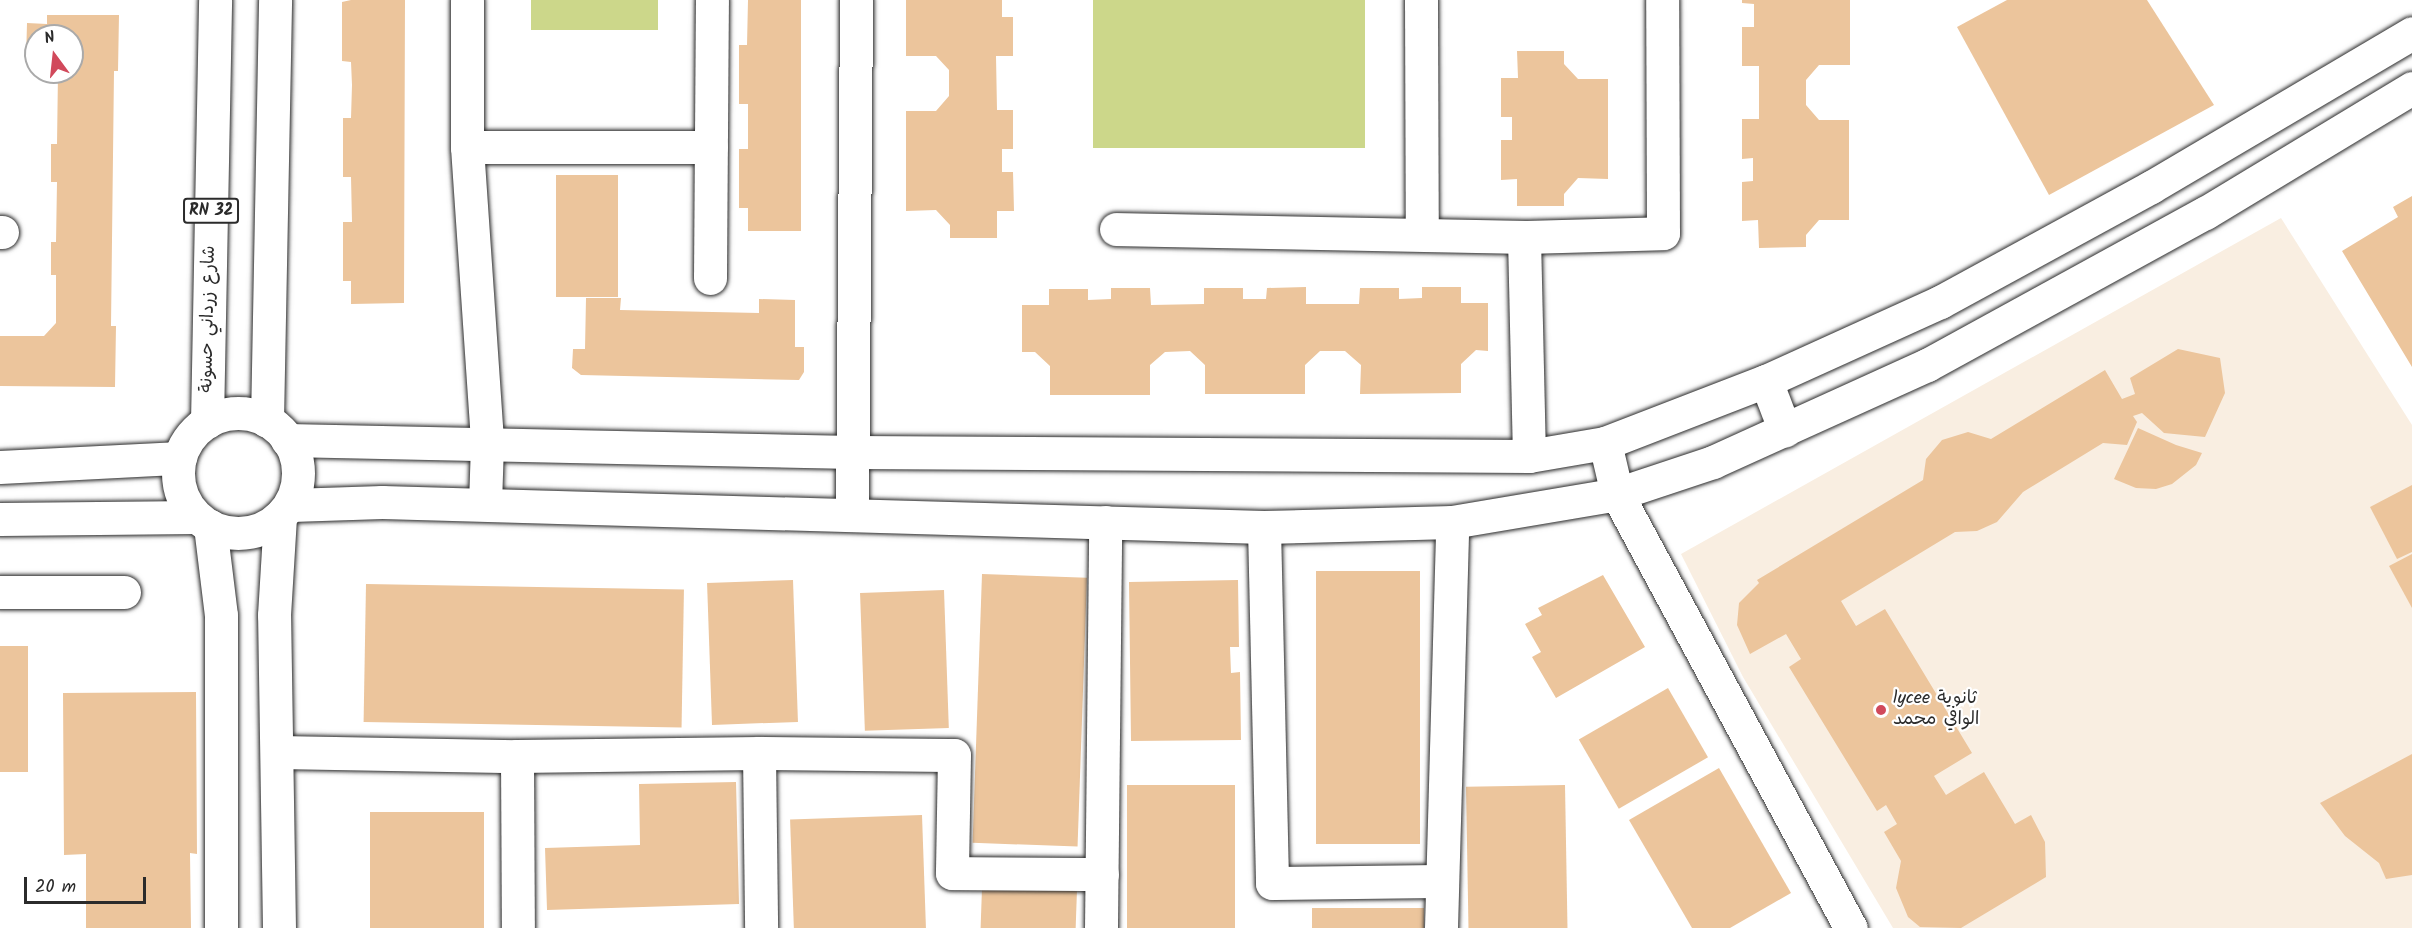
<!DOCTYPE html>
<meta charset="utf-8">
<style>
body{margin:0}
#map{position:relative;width:2412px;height:928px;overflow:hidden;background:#fff;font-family:Kalam,"Playpen Sans Arabic",sans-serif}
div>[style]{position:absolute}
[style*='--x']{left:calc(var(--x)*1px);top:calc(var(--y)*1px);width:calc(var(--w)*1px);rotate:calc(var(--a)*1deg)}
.built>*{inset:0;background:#f9eee1}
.green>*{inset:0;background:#ccd78a;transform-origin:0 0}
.building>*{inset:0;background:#ecc59c;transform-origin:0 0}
.roads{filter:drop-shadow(0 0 2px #2b2b2b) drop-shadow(0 0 2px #2b2b2b)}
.minor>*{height:33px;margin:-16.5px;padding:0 16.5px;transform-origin:16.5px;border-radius:16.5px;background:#fff}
.major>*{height:33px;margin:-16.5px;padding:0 16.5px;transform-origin:16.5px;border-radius:16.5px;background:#fff}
.major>.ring{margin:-16.5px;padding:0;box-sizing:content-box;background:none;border:33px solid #fff;border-radius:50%}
.dots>*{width:16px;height:16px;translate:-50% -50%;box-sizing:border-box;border:3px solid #fff;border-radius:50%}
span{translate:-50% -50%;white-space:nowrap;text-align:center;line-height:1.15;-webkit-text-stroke:4.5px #fff;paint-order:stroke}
.shield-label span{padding:2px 4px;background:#fff;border:2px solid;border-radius:4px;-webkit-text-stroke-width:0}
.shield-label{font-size:16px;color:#2b2b2b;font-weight:700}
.street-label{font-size:18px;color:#2b2b2b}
.poi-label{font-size:18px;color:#2b2b2b}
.left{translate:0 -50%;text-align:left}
.north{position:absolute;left:24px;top:24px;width:60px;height:60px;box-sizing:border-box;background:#fff;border:2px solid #aaa;border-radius:50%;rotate:345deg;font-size:16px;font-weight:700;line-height:24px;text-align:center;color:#2b2b2b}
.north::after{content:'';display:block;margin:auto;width:21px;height:27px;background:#d1495b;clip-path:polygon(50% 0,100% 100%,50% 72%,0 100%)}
.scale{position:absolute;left:24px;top:877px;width:122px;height:27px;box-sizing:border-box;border:3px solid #2b2b2b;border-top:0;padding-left:8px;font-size:18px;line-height:21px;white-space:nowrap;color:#2b2b2b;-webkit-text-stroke:4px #fff;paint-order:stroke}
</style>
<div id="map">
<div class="built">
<div style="clip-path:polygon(2281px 218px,2412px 425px,2412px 928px,1893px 928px,1743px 677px,1681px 554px)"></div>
</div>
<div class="green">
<div style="left:531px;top:0;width:127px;height:30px"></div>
<div style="left:1365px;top:0;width:148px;height:272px;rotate:90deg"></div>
</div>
<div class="building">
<div style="clip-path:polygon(351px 0,405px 0,404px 303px,351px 304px,351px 281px,343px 281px,343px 222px,352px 222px,351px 177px,343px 177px,343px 118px,351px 118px,352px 85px,351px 62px,342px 61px,342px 2px)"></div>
<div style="clip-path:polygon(748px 0,801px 0,801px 231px,748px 231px,748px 208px,739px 208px,739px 149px,748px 149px,748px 104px,739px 104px,739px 45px,747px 45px)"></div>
<div style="clip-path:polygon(906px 0,1002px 0,1002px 17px,1013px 17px,1013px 56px,996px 56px,997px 110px,1013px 110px,1013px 149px,1002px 149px,1002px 172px,1013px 172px,1014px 211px,997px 211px,997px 238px,950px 238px,950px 225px,936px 210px,906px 211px,906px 111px,936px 111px,949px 96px,949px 70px,936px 56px,906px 56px)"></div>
<div style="clip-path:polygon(1742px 0,1850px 0,1850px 65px,1819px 65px,1806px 80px,1806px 105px,1819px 120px,1849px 120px,1849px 220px,1819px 220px,1806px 235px,1806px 247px,1759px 248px,1758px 220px,1742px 221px,1742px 182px,1753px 181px,1753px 158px,1742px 159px,1742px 119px,1759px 119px,1759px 66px,1742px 66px,1742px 27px,1754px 27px,1754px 4px,1742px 3px)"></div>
<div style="clip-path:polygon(2007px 0,2147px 0,2214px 105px,2049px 195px,1957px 27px)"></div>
<div style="clip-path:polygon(47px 15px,119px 15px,118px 71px,114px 71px,111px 326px,116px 326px,115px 387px,0 386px,0 336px,44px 336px,56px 323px,56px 275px,51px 275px,51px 242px,56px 242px,57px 182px,51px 182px,51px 144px,57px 144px,58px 72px,72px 72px,72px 36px,36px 36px,36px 60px,26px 60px,27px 23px,47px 24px)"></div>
<div style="clip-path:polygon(1517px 51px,1564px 51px,1564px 64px,1578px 79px,1608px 79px,1608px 179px,1578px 178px,1564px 194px,1564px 206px,1517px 206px,1517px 179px,1501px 180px,1501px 140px,1512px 140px,1512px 117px,1501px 117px,1501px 78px,1518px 78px)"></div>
<div style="left:556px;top:175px;width:62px;height:122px"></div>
<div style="clip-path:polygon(2412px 196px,2412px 367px,2342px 251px,2398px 217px,2393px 207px)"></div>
<div style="clip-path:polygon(1306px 287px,1306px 304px,1359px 304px,1360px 288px,1399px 288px,1399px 299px,1422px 298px,1422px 287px,1461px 287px,1461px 303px,1488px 303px,1488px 351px,1476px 350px,1461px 364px,1461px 393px,1360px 394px,1361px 365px,1345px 351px,1320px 351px,1305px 365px,1305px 394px,1205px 394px,1205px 365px,1190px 351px,1165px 352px,1150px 365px,1150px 395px,1050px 395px,1050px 366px,1035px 352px,1022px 352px,1022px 305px,1049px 305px,1049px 289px,1088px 289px,1088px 300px,1111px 299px,1111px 288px,1150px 288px,1151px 305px,1204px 304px,1204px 288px,1243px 288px,1243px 299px,1266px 299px,1267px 288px)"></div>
<div style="clip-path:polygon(586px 298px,621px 298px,620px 310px,759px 313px,759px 299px,795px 300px,795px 347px,804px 347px,804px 372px,799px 380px,581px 375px,572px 368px,573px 349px,585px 349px)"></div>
<div style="clip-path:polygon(2178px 349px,2220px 358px,2225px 393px,2205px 437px,2164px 433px,2142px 413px,2133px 416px,2137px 422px,2127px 445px,2103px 443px,2023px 492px,1997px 522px,1977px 531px,1955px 532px,1841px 601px,1856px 626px,1885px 609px,1972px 753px,1934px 776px,1946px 795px,1984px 772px,2015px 824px,2031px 815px,2045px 842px,2046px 877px,1961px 928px,1920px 927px,1908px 917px,1896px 888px,1901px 861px,1884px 832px,1897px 824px,1886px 805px,1877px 811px,1789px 667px,1801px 659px,1786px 634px,1750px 654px,1737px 625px,1739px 603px,1759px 583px,1757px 580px,1923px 480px,1926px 459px,1942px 440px,1968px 432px,1991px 439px,2105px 370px,2122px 399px,2135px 394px,2130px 378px)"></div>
<div style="clip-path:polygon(2138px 428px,2176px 445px,2202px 453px,2196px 465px,2172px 484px,2156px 489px,2136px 488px,2114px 479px)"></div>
<div style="clip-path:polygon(2412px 485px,2412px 552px,2397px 559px,2370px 507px)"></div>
<div style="clip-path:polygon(2412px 554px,2412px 608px,2389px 566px)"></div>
<div style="left:1316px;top:571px;width:104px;height:273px"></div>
<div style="left:982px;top:574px;width:105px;height:269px;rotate:2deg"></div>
<div style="clip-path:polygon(1603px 575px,1645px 647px,1556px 698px,1532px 657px,1541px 652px,1525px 624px,1542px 615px,1538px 608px)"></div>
<div style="left:793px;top:580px;width:142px;height:86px;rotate:88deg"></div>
<div style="clip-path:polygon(1238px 580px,1239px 647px,1230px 647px,1231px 673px,1240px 672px,1241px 740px,1131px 741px,1129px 582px)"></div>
<div style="left:366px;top:584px;width:318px;height:138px;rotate:1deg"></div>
<div style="left:944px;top:590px;width:138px;height:84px;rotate:88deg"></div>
<div style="left:0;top:646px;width:28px;height:126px"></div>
<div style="left:1668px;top:688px;width:80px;height:103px;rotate:60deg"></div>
<div style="clip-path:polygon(196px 692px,197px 854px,190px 853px,191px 928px,86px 928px,86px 854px,64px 855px,63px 693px)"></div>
<div style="clip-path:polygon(2412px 754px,2412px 875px,2386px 879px,2379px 863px,2345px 836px,2320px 803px)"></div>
<div style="clip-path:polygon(1719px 768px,1791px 893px,1730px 928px,1692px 928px,1629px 820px)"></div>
<div style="clip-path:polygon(736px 782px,739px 904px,547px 910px,545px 848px,640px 845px,639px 784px)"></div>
<div style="left:1235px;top:785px;width:143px;height:108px;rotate:90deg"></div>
<div style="left:1565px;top:785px;width:143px;height:99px;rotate:89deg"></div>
<div style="left:370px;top:812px;width:114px;height:116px"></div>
<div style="left:922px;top:815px;width:113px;height:132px;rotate:88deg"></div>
<div style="left:982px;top:888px;width:95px;height:40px;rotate:2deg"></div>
<div style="left:1424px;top:908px;width:20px;height:112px;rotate:90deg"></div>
</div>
<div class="roads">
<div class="minor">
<div style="--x:467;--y:0;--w:147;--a:90"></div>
<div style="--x:467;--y:147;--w:298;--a:86.1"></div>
<div style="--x:487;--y:444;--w:60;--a:91.9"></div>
<div style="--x:1421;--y:0;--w:233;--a:89.8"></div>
<div style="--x:467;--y:147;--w:244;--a:0"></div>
<div style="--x:1116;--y:229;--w:408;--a:1.1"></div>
<div style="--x:1524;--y:237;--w:219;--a:88.7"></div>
<div style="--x:0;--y:232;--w:2;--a:0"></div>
<div style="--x:1524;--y:237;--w:139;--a:-1.6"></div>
<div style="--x:1663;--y:233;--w:233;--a:-90.2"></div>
<div style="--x:710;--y:278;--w:278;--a:-89.6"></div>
<div style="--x:1766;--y:381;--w:53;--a:69.2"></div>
<div style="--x:287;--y:440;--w:567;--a:1.21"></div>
<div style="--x:854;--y:452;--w:675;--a:0.34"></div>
<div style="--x:1529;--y:456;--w:77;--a:-9.7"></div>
<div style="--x:1605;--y:443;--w:52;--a:76.8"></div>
<div style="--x:1617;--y:494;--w:493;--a:61.7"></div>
<div style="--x:1605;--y:443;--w:173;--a:-21.1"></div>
<div style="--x:1766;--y:381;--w:191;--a:-24.4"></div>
<div style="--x:1940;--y:302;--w:240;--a:-28.6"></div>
<div style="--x:2151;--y:187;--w:303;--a:-30.5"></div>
<div style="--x:291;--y:505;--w:91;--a:-1.9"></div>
<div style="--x:382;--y:502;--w:882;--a:1.62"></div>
<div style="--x:1264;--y:527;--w:188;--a:-1.5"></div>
<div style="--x:1452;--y:522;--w:167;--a:-9.6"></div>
<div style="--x:1617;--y:494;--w:101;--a:-18.4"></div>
<div style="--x:1713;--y:462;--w:235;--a:-24.4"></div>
<div style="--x:1927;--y:365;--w:317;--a:-28.7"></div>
<div style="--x:2205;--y:213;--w:242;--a:-31.1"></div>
<div style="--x:852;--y:515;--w:515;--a:-89.55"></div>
<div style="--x:1264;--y:527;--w:356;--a:88.7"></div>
<div style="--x:1272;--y:883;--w:169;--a:-0.7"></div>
<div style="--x:0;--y:592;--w:124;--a:0"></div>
<div style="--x:278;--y:752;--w:239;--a:1"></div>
<div style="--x:517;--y:756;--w:242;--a:-0.7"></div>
<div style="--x:759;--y:753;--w:175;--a:89.3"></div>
<div style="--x:759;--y:753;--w:195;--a:0.6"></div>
<div style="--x:954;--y:755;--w:118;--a:91"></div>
<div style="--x:952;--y:873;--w:150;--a:0.4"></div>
<div style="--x:517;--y:756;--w:172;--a:89.7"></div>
<div style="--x:1101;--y:928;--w:406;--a:-89.4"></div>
<div style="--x:1441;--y:928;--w:406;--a:-88.4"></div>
</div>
<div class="major">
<div class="ring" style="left:178px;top:413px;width:87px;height:87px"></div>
<div style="--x:267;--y:421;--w:421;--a:-88.9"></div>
<div style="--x:207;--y:422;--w:422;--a:-88.9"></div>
<div style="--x:0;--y:467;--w:180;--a:-2.9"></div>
<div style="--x:0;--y:519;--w:196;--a:-0.6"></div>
<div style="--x:210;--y:526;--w:90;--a:83"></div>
<div style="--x:221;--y:615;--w:313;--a:90"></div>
<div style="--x:279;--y:928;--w:313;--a:-90.9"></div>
<div style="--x:274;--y:615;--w:99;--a:-86.5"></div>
</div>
</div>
<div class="dots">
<div style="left:1881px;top:710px;background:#d1495b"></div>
</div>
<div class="shield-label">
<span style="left:211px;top:211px">RN 32</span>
</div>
<div class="street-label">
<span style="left:209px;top:319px;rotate:-89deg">شارع زرداني حسونة</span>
</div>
<div class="poi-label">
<span class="left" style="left:1893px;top:710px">lycee ثانوية<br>الوافي محمد</span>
</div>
<div class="north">N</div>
<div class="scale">20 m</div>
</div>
